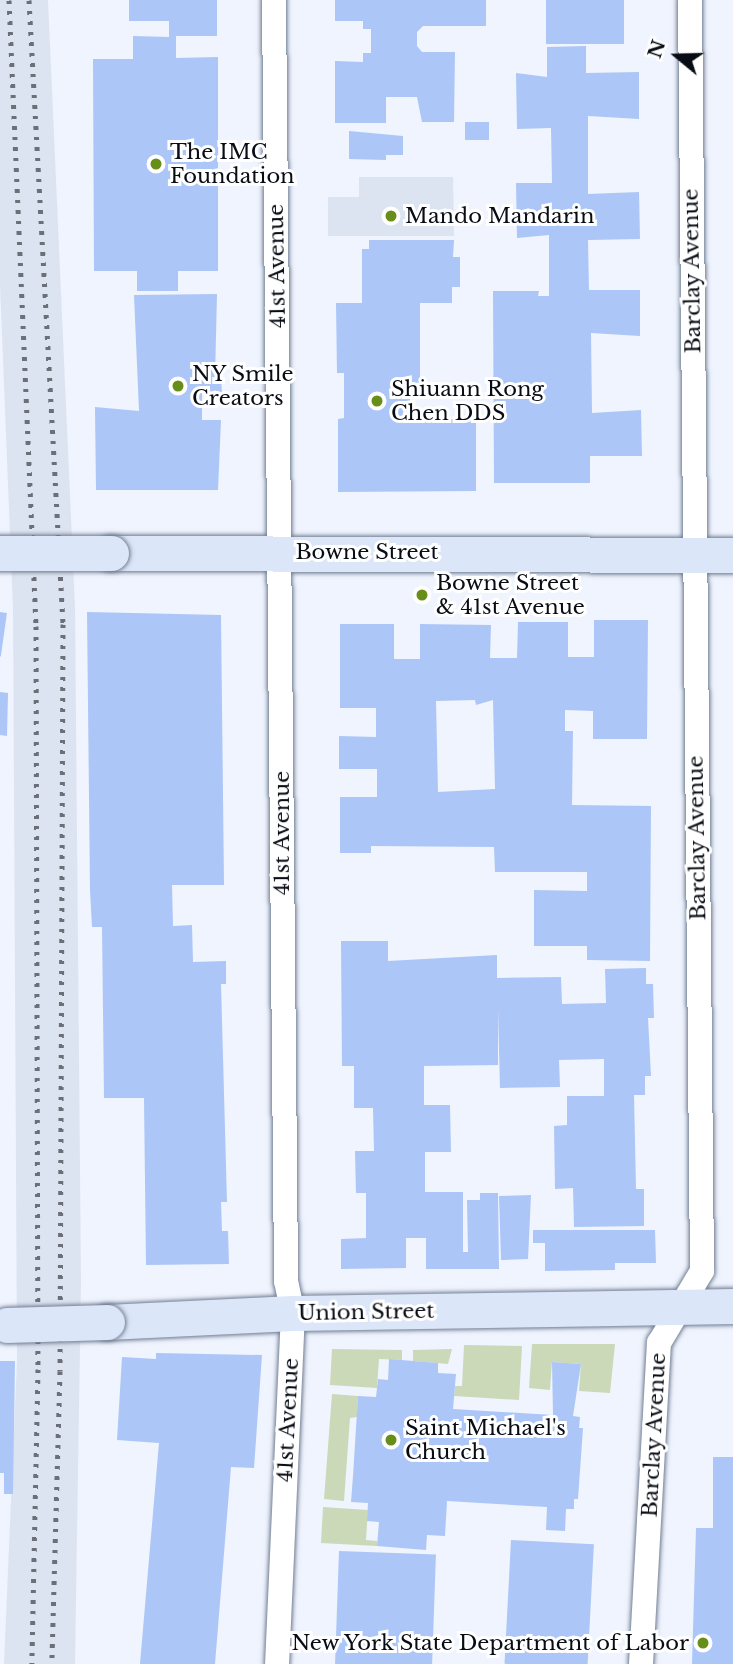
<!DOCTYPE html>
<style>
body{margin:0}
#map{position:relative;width:733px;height:1664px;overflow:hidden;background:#eff4fe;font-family:"Libre Baskerville",serif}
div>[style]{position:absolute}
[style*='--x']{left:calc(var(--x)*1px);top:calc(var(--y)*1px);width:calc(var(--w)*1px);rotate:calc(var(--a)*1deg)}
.built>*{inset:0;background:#dde4f1}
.green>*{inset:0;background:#cbd9b9}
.building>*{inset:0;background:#acc6f7;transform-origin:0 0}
.roads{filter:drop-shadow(0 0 2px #727e94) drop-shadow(0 0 2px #727e94)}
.street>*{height:24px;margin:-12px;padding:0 12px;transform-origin:12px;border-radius:12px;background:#fff}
.secondary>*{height:35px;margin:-17.5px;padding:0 17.5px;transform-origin:17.5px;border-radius:17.5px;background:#dce6f9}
.rail>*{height:5px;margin-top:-2.5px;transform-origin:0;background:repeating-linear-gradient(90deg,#6a6f78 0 3.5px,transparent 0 10.5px)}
.bridges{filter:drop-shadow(0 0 2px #727e94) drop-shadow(0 0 2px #727e94)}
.secondary-bridge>*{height:35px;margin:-17.5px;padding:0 17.5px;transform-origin:17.5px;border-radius:17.5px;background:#dce6f9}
.dots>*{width:19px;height:19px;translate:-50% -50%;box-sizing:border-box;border:4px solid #fff;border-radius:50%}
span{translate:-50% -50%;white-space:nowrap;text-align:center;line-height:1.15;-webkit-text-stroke:6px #fff;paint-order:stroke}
.poi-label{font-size:21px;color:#080c14}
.left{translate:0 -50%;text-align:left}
.right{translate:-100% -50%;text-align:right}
.street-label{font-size:21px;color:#080c14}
.north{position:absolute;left:642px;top:21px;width:70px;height:70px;-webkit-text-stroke:5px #fff;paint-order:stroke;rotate:289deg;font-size:19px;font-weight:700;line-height:28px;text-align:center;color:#080c14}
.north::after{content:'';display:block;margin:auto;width:24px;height:32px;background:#080c14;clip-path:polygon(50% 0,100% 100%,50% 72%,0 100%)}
</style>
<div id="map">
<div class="built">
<div style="clip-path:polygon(0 0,48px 0,75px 608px,81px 1282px,75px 1664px,4px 1664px,17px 1360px,13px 608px,0 285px)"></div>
<div style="clip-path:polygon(359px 177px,453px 177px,454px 236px,328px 236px,328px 197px,359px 197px)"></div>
</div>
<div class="green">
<div style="clip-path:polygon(532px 1344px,615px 1344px,610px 1393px,579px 1391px,581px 1364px,552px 1362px,550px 1390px,529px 1388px)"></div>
<div style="clip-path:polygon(464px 1345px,522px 1346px,519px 1400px,454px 1396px,455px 1386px,462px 1386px)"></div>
<div style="clip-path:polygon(332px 1349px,402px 1350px,402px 1360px,379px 1359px,377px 1388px,330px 1385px)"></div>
<div style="clip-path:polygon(452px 1349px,448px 1364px,413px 1361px,413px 1350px)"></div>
<div style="clip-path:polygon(332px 1394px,358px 1396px,357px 1417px,350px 1418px,344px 1501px,324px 1499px)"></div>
<div style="clip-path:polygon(323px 1507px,368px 1510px,366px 1540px,377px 1541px,377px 1546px,321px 1543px)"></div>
</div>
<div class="building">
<div style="clip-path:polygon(129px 0,217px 0,217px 36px,176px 36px,176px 58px,218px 57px,218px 271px,178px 271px,178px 291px,137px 291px,137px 271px,94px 271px,93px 59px,133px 59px,133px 36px,169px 37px,169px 21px,129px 21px)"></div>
<div style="clip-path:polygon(335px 0,486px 0,486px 26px,423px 26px,417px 32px,417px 46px,422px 52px,455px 52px,454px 122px,422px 122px,417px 97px,386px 97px,386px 123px,335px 123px,335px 61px,363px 62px,363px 53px,371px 53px,371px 29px,363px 29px,363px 21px,335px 21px)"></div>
<div style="left:546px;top:0;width:78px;height:44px"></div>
<div style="clip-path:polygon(586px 46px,586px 73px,639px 72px,639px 119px,588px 116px,588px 194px,639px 192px,640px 239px,588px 240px,589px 290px,640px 290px,640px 336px,591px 333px,592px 413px,641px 410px,642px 456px,590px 456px,590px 483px,494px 483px,493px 291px,539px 291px,538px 296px,549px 296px,549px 235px,517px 238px,516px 183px,552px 183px,551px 128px,517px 129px,516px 73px,547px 77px,547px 47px)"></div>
<div style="left:465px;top:122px;width:24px;height:18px"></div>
<div style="clip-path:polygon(349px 131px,403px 136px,403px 155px,386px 155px,386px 160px,349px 159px)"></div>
<div style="clip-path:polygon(369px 240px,454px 240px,453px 257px,460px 257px,460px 287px,452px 287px,452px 303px,420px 303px,420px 384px,410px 384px,410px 419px,476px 419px,476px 491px,338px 492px,338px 419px,344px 418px,344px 373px,337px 373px,336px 303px,362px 303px,362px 249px,369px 249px)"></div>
<div style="clip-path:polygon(217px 294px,215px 378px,221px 378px,222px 393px,202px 393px,202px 420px,221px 420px,218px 490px,96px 490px,95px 407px,139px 411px,134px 295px)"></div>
<div style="left:0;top:612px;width:7px;height:44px;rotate:8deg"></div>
<div style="clip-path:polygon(87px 612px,221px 615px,224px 885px,172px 885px,173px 926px,192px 925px,193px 962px,226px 961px,226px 984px,221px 984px,227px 1202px,221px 1202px,222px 1231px,228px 1231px,229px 1264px,146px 1265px,144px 1098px,104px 1098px,102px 927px,92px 927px,90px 890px)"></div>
<div style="clip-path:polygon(evenodd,594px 620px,648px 620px,647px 739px,593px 739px,593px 711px,565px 710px,565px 731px,573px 731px,572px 805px,651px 806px,650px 961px,587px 960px,587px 946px,534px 946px,534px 890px,587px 891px,587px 872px,495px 872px,494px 847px,371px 846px,371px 853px,340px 853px,340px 797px,377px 797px,377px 769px,339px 769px,339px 736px,376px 737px,376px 708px,340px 708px,340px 624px,394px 624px,394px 659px,420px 659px,420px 624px,491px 625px,490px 658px,517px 658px,518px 622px,568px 622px,568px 657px,594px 657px,594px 620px,475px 700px,476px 705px,493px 700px,495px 789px,438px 792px,436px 701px,475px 700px)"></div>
<div style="clip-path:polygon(0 692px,8px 693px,7px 736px,0 735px)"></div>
<div style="clip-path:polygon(341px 941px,388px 941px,388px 961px,497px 955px,497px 978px,561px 977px,562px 1004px,606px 1003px,605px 969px,646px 968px,646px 984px,653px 984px,654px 1018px,648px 1018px,651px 1076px,645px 1076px,645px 1095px,634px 1095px,636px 1189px,644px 1189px,644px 1226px,574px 1227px,573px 1188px,555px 1189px,554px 1126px,567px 1125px,567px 1096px,604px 1096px,604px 1059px,559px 1060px,560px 1087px,500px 1088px,498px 1009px,498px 1065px,424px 1066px,424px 1105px,450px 1105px,451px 1152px,425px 1152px,425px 1192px,463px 1192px,463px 1252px,468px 1252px,467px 1200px,480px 1200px,480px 1193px,498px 1193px,499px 1269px,426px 1269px,426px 1238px,406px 1238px,406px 1268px,341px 1269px,341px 1239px,366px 1238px,366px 1193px,356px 1193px,355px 1151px,374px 1151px,373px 1108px,354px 1108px,354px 1066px,342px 1066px)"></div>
<div style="clip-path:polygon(531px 1195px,528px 1259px,501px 1260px,499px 1196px)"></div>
<div style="clip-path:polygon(533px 1230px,655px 1230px,656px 1263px,615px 1263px,615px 1270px,545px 1271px,545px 1243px,533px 1243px)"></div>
<div style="clip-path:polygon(156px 1353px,262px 1355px,254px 1468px,231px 1467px,215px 1664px,140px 1664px,159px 1443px,117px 1440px,122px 1357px,156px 1359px)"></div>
<div style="clip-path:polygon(389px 1359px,438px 1363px,438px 1373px,456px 1374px,453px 1409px,553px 1415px,552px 1362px,581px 1364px,573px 1416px,580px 1417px,579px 1428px,583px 1428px,578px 1499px,574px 1499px,574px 1509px,566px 1509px,565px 1531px,546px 1530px,547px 1507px,447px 1501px,445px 1536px,427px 1535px,426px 1550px,377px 1546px,379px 1522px,367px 1521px,368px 1503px,351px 1502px,353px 1476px,358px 1396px,376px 1397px,378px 1379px,388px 1380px)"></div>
<div style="clip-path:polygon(0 1361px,15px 1361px,13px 1494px,4px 1494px,4px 1473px,0 1473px)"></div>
<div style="clip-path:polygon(713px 1457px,733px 1457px,733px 1664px,692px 1664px,696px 1528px,713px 1528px)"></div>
<div style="left:511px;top:1540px;width:83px;height:124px;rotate:3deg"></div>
<div style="left:339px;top:1551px;width:97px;height:113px;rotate:2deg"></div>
</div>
<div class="roads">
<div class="street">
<div style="--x:274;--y:0;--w:1281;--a:89.46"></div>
<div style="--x:286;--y:1281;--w:33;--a:78"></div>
<div style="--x:293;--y:1313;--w:351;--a:92.6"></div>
<div style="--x:641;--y:1664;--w:322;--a:-86.8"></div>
<div style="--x:659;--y:1343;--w:84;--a:-59.2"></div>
<div style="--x:702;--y:1271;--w:1271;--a:-90.54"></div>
</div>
<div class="secondary">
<div style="--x:111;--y:553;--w:622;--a:0.18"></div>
<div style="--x:107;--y:1322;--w:186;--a:-2.8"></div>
<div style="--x:293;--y:1313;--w:440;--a:-0.9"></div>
</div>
</div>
<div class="rail">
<div style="--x:9;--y:0;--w:627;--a:87.53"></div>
<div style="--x:36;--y:626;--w:743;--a:89.85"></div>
<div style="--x:38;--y:1369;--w:295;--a:91.2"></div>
<div style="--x:29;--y:0;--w:625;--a:86.88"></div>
<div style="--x:63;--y:624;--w:747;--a:90.23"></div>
<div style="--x:60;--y:1371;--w:293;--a:91.6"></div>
</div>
<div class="bridges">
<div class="secondary-bridge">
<div style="--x:0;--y:553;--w:111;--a:0"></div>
<div style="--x:7;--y:1325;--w:100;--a:-1.7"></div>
</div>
</div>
<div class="dots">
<div style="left:156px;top:164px;background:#688e1a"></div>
<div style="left:391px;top:216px;background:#688e1a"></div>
<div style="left:178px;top:386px;background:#688e1a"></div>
<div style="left:377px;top:401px;background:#688e1a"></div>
<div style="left:422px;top:595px;background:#688e1a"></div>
<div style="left:391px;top:1440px;background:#688e1a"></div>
<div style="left:703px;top:1643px;background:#688e1a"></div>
</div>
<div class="poi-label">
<span class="left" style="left:170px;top:164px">The IMC<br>Foundation</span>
<span class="left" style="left:405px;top:216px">Mando Mandarin</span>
<span class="left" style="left:192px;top:386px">NY Smile<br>Creators</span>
<span class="left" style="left:391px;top:401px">Shiuann Rong<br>Chen DDS</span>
<span class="left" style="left:436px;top:595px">Bowne Street<br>&amp; 41st Avenue</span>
<span class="left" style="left:405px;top:1440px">Saint Michael's<br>Church</span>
<span class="right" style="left:689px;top:1643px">New York State Department of Labor</span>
</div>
<div class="street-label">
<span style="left:277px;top:266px;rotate:-91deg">41st Avenue</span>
<span style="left:692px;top:271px;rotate:-91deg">Barclay Avenue</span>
<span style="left:367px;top:552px">Bowne Street</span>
<span style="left:282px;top:833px;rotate:-90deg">41st Avenue</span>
<span style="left:697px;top:838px;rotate:-91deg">Barclay Avenue</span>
<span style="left:366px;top:1312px;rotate:-1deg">Union Street</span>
<span style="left:288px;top:1420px;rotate:-87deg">41st Avenue</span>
<span style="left:654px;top:1435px;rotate:-87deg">Barclay Avenue</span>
</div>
<div class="north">N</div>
</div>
